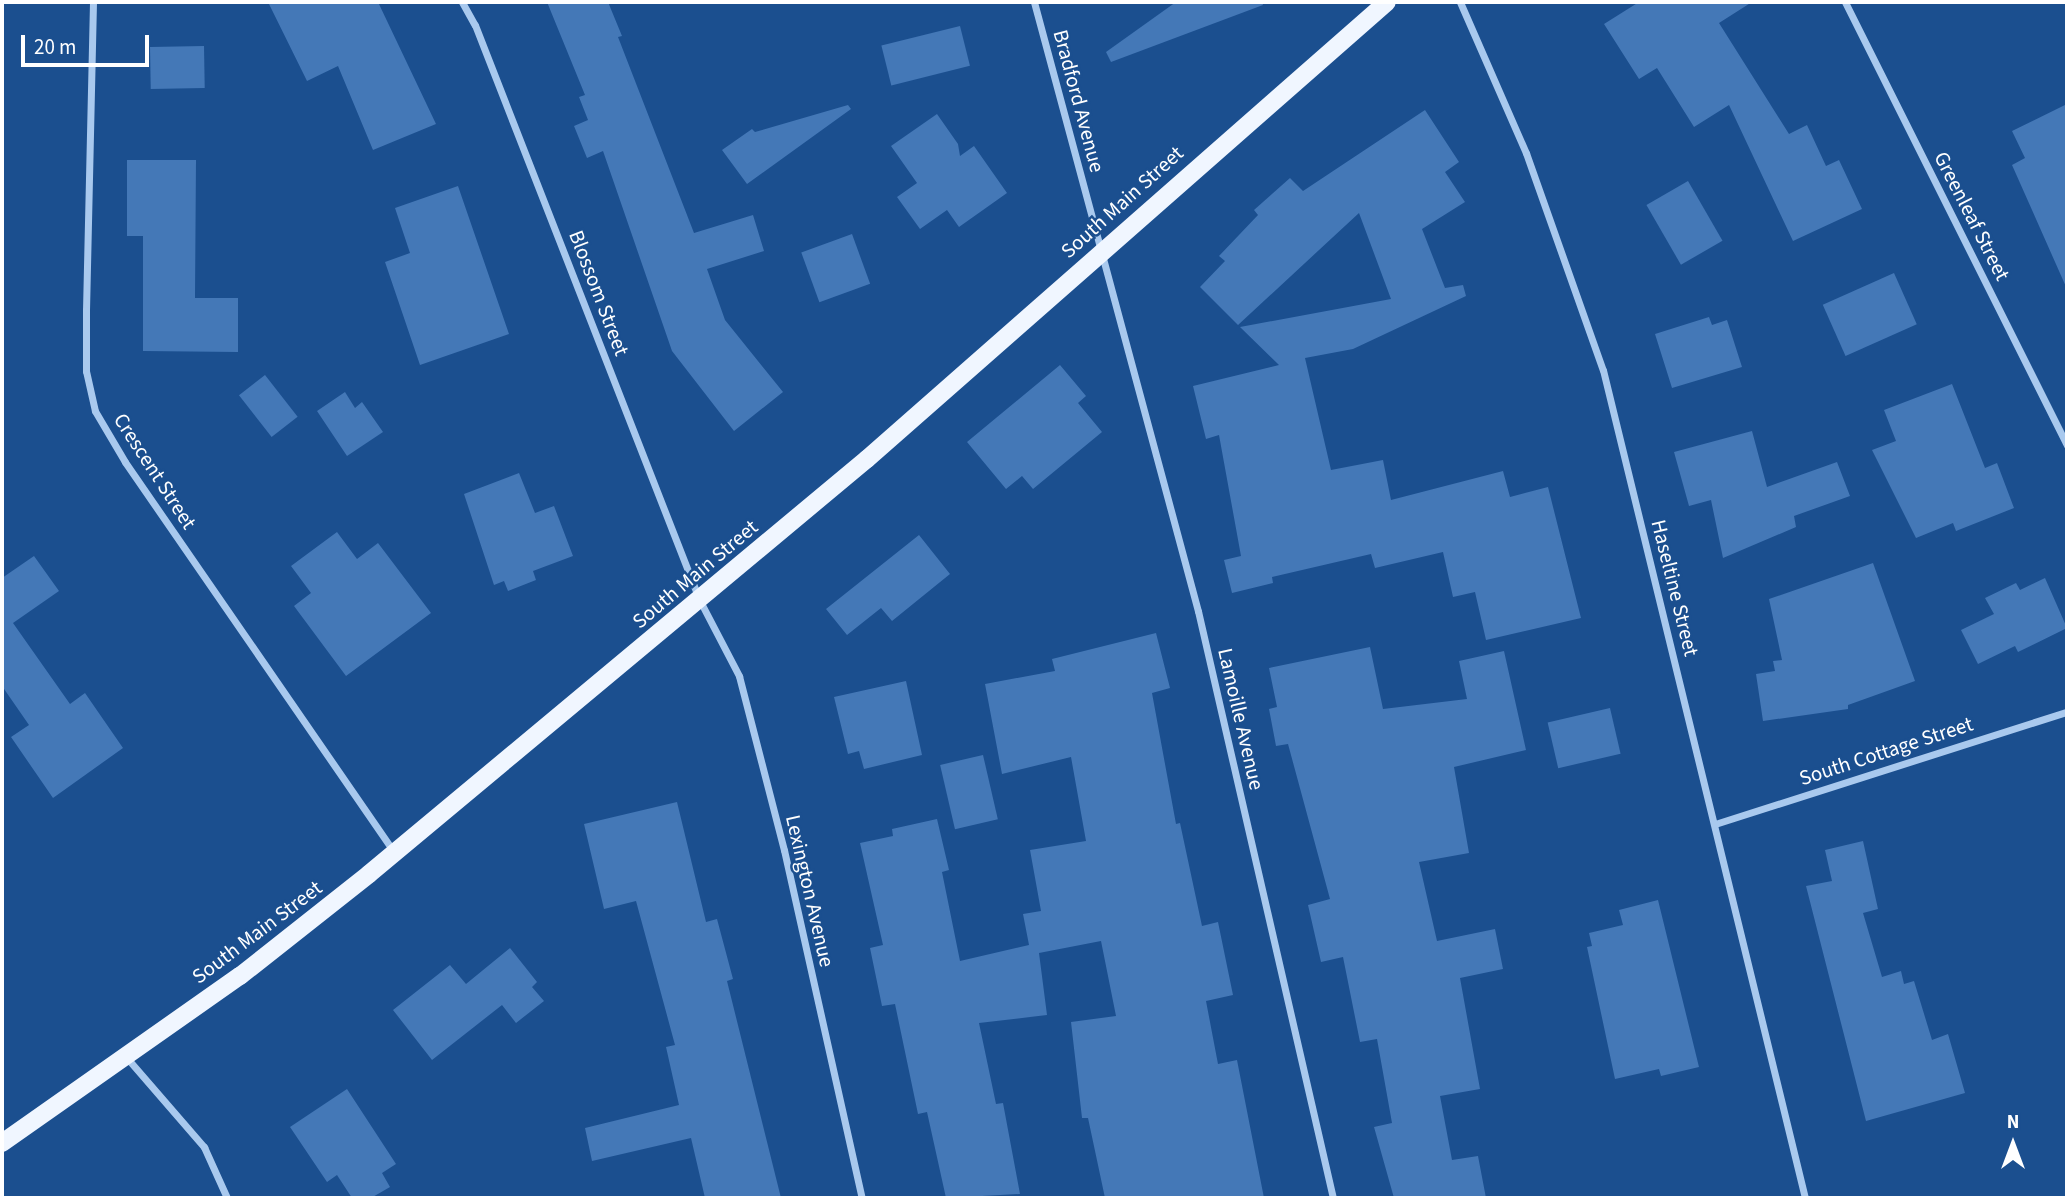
<!DOCTYPE html>
<style>
body{margin:0}
#map{position:relative;width:2069px;height:1200px;overflow:hidden;background:#1b4f8f;font-family:"Source Sans 3",sans-serif}
div>[style]{position:absolute}
[style*='--x']{left:calc(var(--x)*1px);top:calc(var(--y)*1px);width:calc(var(--w)*1px);rotate:calc(var(--a)*1deg)}
.building>*{inset:0;background:#4478b7;transform-origin:0 0}
.minor>*{height:7px;margin:-3.5px;padding:0 3.5px;transform-origin:3.5px;border-radius:3.5px;background:#a9c9ee}
.primary>*{height:18px;margin:-9px;padding:0 9px;transform-origin:9px;border-radius:9px;background:#f0f6ff}
span{translate:-50% -50%;white-space:nowrap;text-align:center;line-height:1.15;-webkit-text-stroke:5px #1b4f8f;paint-order:stroke}
.street-label{font-size:21px;color:#fff}
.frame{position:absolute;inset:0;border:4px solid #fff;pointer-events:none}
.north{position:absolute;left:1978px;top:1109px;width:70px;height:70px;-webkit-text-stroke:5px #1b4f8f;paint-order:stroke;rotate:0deg;font-size:19px;font-weight:700;line-height:28px;text-align:center;color:#fff}
.north::after{content:'';display:block;margin:auto;width:24px;height:32px;background:#fff;clip-path:polygon(50% 0,100% 100%,50% 72%,0 100%)}
.scale{position:absolute;left:21px;top:35px;width:128px;height:32px;box-sizing:border-box;border:4px solid #fff;border-top:0;padding-left:9px;font-size:21px;line-height:24px;white-space:nowrap;color:#fff;-webkit-text-stroke:5px #1b4f8f;paint-order:stroke}
</style>
<div id="map">
<div class="building">
<div style="clip-path:polygon(268px 2px,378px 2px,436px 124px,373px 150px,338px 66px,307px 81px)"></div>
<div style="clip-path:polygon(547px 2px,608px 2px,622px 36px,618px 37px,694px 233px,753px 215px,764px 251px,707px 269px,725px 320px,783px 392px,734px 431px,672px 351px,603px 151px,587px 158px,574px 126px,588px 120px,579px 97px,585px 95px)"></div>
<div style="clip-path:polygon(1176px 2px,1262px 2px,1263px 5px,1111px 62px,1106px 52px)"></div>
<div style="clip-path:polygon(1639px 2px,1752px 2px,1719px 23px,1789px 134px,1807px 125px,1826px 166px,1839px 160px,1862px 209px,1793px 241px,1729px 105px,1694px 127px,1657px 68px,1639px 79px,1604px 24px)"></div>
<div style="left:960px;top:26px;width:41px;height:81px;rotate:76deg"></div>
<div style="left:204px;top:46px;width:42px;height:54px;rotate:89deg"></div>
<div style="clip-path:polygon(2067px 104px,2067px 289px,2012px 165px,2025px 158px,2012px 131px)"></div>
<div style="clip-path:polygon(848px 105px,851px 109px,747px 184px,722px 150px,752px 129px,755px 132px)"></div>
<div style="clip-path:polygon(1425px 110px,1459px 162px,1445px 172px,1465px 202px,1422px 229px,1445px 288px,1463px 285px,1466px 296px,1353px 349px,1305px 358px,1331px 470px,1383px 460px,1391px 500px,1503px 471px,1510px 497px,1548px 487px,1581px 618px,1486px 640px,1475px 592px,1453px 597px,1443px 552px,1375px 568px,1371px 554px,1272px 577px,1273px 583px,1232px 593px,1224px 560px,1241px 556px,1219px 435px,1206px 439px,1193px 386px,1279px 365px,1240px 327px,1391px 299px,1359px 213px,1238px 325px,1200px 287px,1225px 261px,1219px 256px,1258px 215px,1254px 210px,1290px 178px,1303px 191px)"></div>
<div style="clip-path:polygon(937px 114px,958px 144px,960px 156px,974px 146px,1007px 193px,959px 227px,947px 210px,920px 229px,897px 197px,917px 183px,891px 146px)"></div>
<div style="clip-path:polygon(127px 160px,196px 160px,195px 298px,238px 298px,238px 352px,143px 351px,143px 236px,127px 236px)"></div>
<div style="left:1688px;top:181px;width:69px;height:48px;rotate:60deg"></div>
<div style="clip-path:polygon(458px 186px,509px 334px,420px 365px,385px 262px,410px 253px,395px 208px)"></div>
<div style="left:852px;top:234px;width:53px;height:54px;rotate:70deg"></div>
<div style="left:1894px;top:273px;width:56px;height:78px;rotate:66deg"></div>
<div style="clip-path:polygon(1709px 317px,1712px 325px,1727px 320px,1742px 367px,1672px 388px,1655px 334px)"></div>
<div style="clip-path:polygon(1060px 365px,1086px 396px,1078px 403px,1102px 432px,1033px 489px,1022px 476px,1006px 489px,967px 442px)"></div>
<div style="left:265px;top:375px;width:53px;height:33px;rotate:52deg"></div>
<div style="clip-path:polygon(1952px 384px,1985px 468px,1997px 463px,2014px 508px,1956px 531px,1953px 523px,1916px 538px,1872px 450px,1896px 441px,1884px 410px)"></div>
<div style="clip-path:polygon(345px 392px,355px 408px,362px 402px,383px 432px,347px 456px,317px 411px)"></div>
<div style="clip-path:polygon(1752px 431px,1767px 487px,1837px 462px,1850px 496px,1794px 516px,1796px 527px,1723px 558px,1711px 500px,1689px 506px,1674px 452px)"></div>
<div style="clip-path:polygon(519px 473px,535px 513px,554px 506px,573px 556px,533px 571px,536px 580px,508px 591px,504px 581px,494px 585px,464px 494px)"></div>
<div style="clip-path:polygon(337px 532px,357px 559px,378px 543px,431px 613px,346px 676px,294px 606px,311px 593px,291px 566px)"></div>
<div style="clip-path:polygon(919px 535px,950px 574px,892px 621px,881px 608px,847px 635px,826px 609px)"></div>
<div style="clip-path:polygon(34px 556px,59px 591px,13px 623px,70px 704px,85px 693px,123px 748px,53px 798px,11px 737px,29px 725px,2px 686px,2px 578px)"></div>
<div style="clip-path:polygon(1873px 563px,1915px 681px,1848px 705px,1848px 709px,1763px 721px,1756px 674px,1775px 671px,1773px 661px,1782px 660px,1769px 599px)"></div>
<div style="clip-path:polygon(2045px 578px,2067px 628px,2018px 652px,2015px 646px,1978px 664px,1961px 630px,1994px 614px,1985px 598px,2016px 583px,2020px 590px)"></div>
<div style="clip-path:polygon(1156px 633px,1170px 688px,1152px 693px,1176px 824px,1180px 823px,1202px 926px,1218px 922px,1233px 995px,1206px 1001px,1218px 1064px,1237px 1060px,1264px 1198px,1105px 1198px,1088px 1118px,1082px 1118px,1071px 1022px,1116px 1016px,1101px 941px,1039px 953px,1047px 1015px,979px 1023px,996px 1104px,1003px 1103px,1020px 1194px,946px 1198px,927px 1112px,918px 1114px,895px 1004px,882px 1006px,870px 948px,883px 945px,860px 843px,893px 836px,892px 829px,937px 819px,949px 870px,942px 872px,960px 961px,1029px 945px,1023px 914px,1041px 911px,1030px 850px,1086px 841px,1071px 757px,1002px 774px,985px 684px,1055px 671px,1052px 659px)"></div>
<div style="clip-path:polygon(1370px 647px,1383px 709px,1467px 699px,1459px 661px,1504px 651px,1526px 750px,1454px 767px,1469px 853px,1419px 862px,1437px 941px,1495px 929px,1503px 969px,1460px 978px,1480px 1089px,1440px 1096px,1452px 1160px,1478px 1156px,1486px 1198px,1394px 1198px,1374px 1127px,1392px 1123px,1377px 1039px,1360px 1042px,1343px 957px,1321px 962px,1308px 905px,1330px 899px,1288px 744px,1276px 746px,1269px 709px,1277px 707px,1269px 668px)"></div>
<div style="clip-path:polygon(906px 681px,922px 755px,864px 769px,859px 751px,848px 754px,834px 697px)"></div>
<div style="left:1610px;top:708px;width:47px;height:64px;rotate:77deg"></div>
<div style="left:983px;top:755px;width:66px;height:44px;rotate:77deg"></div>
<div style="clip-path:polygon(677px 802px,706px 922px,717px 919px,733px 979px,727px 981px,781px 1198px,705px 1198px,691px 1138px,592px 1161px,585px 1128px,679px 1105px,666px 1047px,675px 1045px,636px 901px,604px 909px,584px 824px)"></div>
<div style="clip-path:polygon(1863px 841px,1878px 909px,1863px 913px,1882px 977px,1901px 971px,1904px 984px,1914px 981px,1932px 1040px,1948px 1034px,1965px 1093px,1866px 1121px,1806px 886px,1832px 881px,1825px 850px)"></div>
<div style="clip-path:polygon(1658px 900px,1699px 1067px,1661px 1076px,1659px 1069px,1615px 1079px,1587px 947px,1592px 946px,1589px 933px,1623px 925px,1619px 910px)"></div>
<div style="clip-path:polygon(510px 948px,537px 982px,532px 987px,544px 1001px,516px 1023px,502px 1005px,432px 1060px,393px 1010px,450px 965px,466px 984px)"></div>
<div style="clip-path:polygon(347px 1089px,396px 1164px,382px 1173px,390px 1187px,371px 1198px,352px 1198px,337px 1175px,327px 1182px,290px 1127px)"></div>
</div>
<div class="minor">
<div style="--x:93;--y:2;--w:308;--a:91.3"></div>
<div style="--x:86;--y:310;--w:61;--a:90"></div>
<div style="--x:86;--y:371;--w:41;--a:77.3"></div>
<div style="--x:95;--y:411;--w:59;--a:59.5"></div>
<div style="--x:125;--y:462;--w:474;--a:55.4"></div>
<div style="--x:462;--y:2;--w:26;--a:61"></div>
<div style="--x:475;--y:25;--w:616;--a:68.68"></div>
<div style="--x:699;--y:599;--w:87;--a:62.5"></div>
<div style="--x:739;--y:676;--w:180;--a:75.5"></div>
<div style="--x:784;--y:850;--w:357;--a:77.4"></div>
<div style="--x:1034;--y:2;--w:631;--a:74.93"></div>
<div style="--x:1198;--y:611;--w:602;--a:77.05"></div>
<div style="--x:1460;--y:2;--w:165;--a:66.4"></div>
<div style="--x:1526;--y:153;--w:230;--a:70.5"></div>
<div style="--x:1603;--y:370;--w:852;--a:76.29"></div>
<div style="--x:1845;--y:2;--w:496;--a:63.4"></div>
<div style="--x:1715;--y:824;--w:369;--a:-17.7"></div>
<div style="--x:127;--y:1058;--w:118;--a:49.1"></div>
<div style="--x:204;--y:1147;--w:56;--a:65.7"></div>
</div>
<div class="primary">
<div style="--x:2;--y:1143;--w:291;--a:-35.1"></div>
<div style="--x:240;--y:976;--w:164;--a:-38.3"></div>
<div style="--x:369;--y:874;--w:648;--a:-39.81"></div>
<div style="--x:867;--y:459;--w:692;--a:-41.31"></div>
</div>
<div class="street-label">
<span style="left:1079px;top:101px;rotate:75deg">Bradford Avenue</span>
<span style="left:1122px;top:202px;rotate:-42deg">South Main Street</span>
<span style="left:1972px;top:216px;rotate:63deg">Greenleaf Street</span>
<span style="left:599px;top:293px;rotate:69deg">Blossom Street</span>
<span style="left:155px;top:471px;rotate:57deg">Crescent Street</span>
<span style="left:695px;top:574px;rotate:-40deg">South Main Street</span>
<span style="left:1675px;top:588px;rotate:76deg">Haseltine Street</span>
<span style="left:1241px;top:719px;rotate:77deg">Lamoille Avenue</span>
<span style="left:1886px;top:751px;rotate:-18deg">South Cottage Street</span>
<span style="left:810px;top:891px;rotate:77deg">Lexington Avenue</span>
<span style="left:257px;top:932px;rotate:-37deg">South Main Street</span>
</div>
<div class="frame"></div>
<div class="north">N</div>
<div class="scale">20 m</div>
</div>
